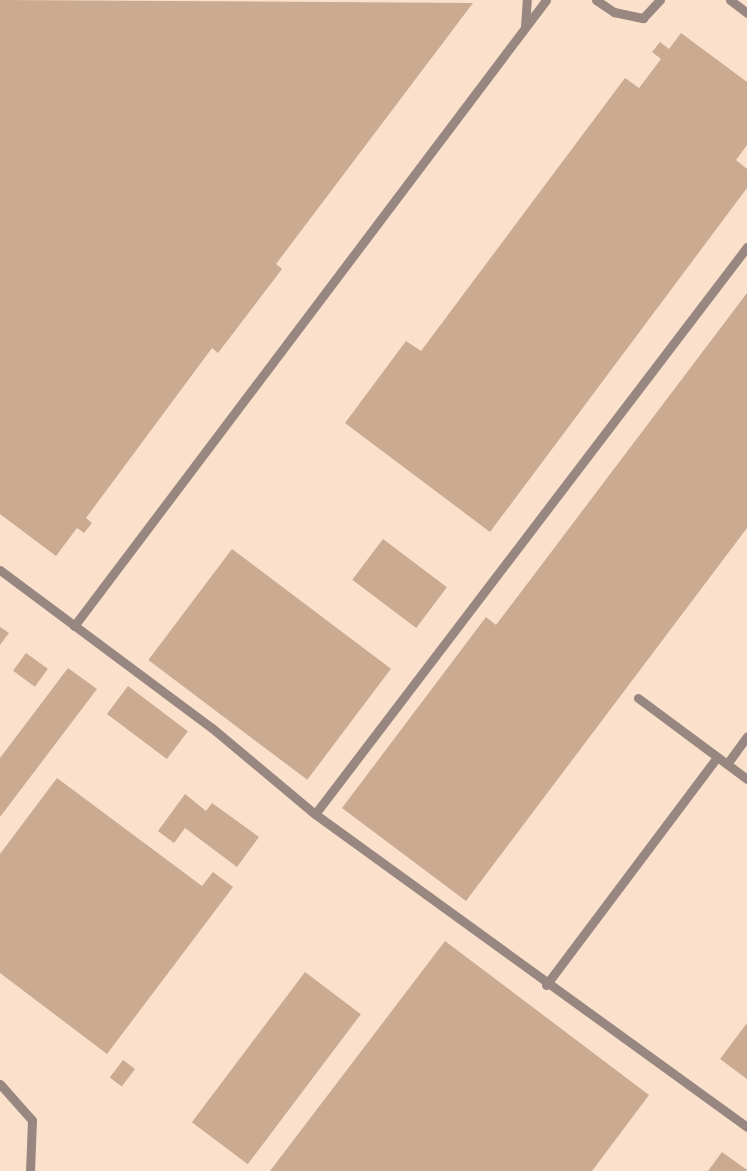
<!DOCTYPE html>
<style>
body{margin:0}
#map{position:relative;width:747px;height:1171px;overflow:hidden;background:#fbe1cc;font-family:"Space Grotesk",sans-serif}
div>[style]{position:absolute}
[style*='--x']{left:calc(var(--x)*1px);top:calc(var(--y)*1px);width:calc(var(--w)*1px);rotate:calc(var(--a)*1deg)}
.building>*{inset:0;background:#caaa91;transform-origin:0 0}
.service>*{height:9px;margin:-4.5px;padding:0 4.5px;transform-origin:4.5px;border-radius:4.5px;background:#988780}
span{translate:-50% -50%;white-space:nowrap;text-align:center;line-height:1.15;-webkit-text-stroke:5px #fef1e7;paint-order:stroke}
</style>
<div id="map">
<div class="building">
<div style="clip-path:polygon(0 0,473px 3px,276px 264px,282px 269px,218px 353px,212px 348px,86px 518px,92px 523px,84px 533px,77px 528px,56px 556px,0 514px)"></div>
<div style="clip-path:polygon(681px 33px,747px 82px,747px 145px,736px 160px,747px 169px,747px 188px,490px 532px,345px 423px,406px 341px,421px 351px,625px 78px,639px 88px,661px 59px,652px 52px,660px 42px,669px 49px)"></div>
<div style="clip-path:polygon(747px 293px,747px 528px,466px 901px,342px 808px,486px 617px,496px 625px)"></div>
<div style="left:383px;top:539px;width:80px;height:51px;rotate:37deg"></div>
<div style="left:232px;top:549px;width:199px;height:139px;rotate:37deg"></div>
<div style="clip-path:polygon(0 627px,9px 633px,0 645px)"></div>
<div style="left:26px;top:653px;width:27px;height:22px;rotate:36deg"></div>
<div style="clip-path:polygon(68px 668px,97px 689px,0 817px,0 758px)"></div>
<div style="left:128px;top:686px;width:75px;height:35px;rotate:37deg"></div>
<div style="clip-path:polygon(57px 778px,202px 886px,213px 872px,233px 887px,107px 1054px,0 973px,0 854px)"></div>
<div style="clip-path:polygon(185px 794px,206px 811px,212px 803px,259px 837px,237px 867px,185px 828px,174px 843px,158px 831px)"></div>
<div style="clip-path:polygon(445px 941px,649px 1095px,592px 1171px,270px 1171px)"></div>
<div style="left:305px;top:972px;width:70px;height:188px;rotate:37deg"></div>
<div style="clip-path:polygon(747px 1023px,747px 1079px,720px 1059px)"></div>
<div style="left:123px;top:1060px;width:15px;height:22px;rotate:37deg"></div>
<div style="clip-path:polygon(722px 1152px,747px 1170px,747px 1171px,708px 1171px)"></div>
</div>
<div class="service">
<div style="--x:596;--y:0;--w:22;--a:34"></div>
<div style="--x:614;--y:12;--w:30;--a:12"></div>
<div style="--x:643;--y:18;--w:25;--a:-47"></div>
<div style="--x:730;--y:0;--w:21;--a:37"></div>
<div style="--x:525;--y:26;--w:26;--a:-86"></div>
<div style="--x:0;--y:570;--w:264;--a:36.7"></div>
<div style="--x:212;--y:728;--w:134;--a:39.9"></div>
<div style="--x:315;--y:814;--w:533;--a:35.92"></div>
<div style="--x:74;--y:626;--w:784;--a:-52.98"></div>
<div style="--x:638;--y:698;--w:136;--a:36.6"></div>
<div style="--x:727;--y:764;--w:34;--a:-54"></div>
<div style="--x:315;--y:814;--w:713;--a:-52.7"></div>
<div style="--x:546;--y:985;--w:285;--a:-53.1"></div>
<div style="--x:0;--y:1084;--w:48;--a:48.4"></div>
<div style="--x:32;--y:1120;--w:51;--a:92.2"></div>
</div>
</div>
